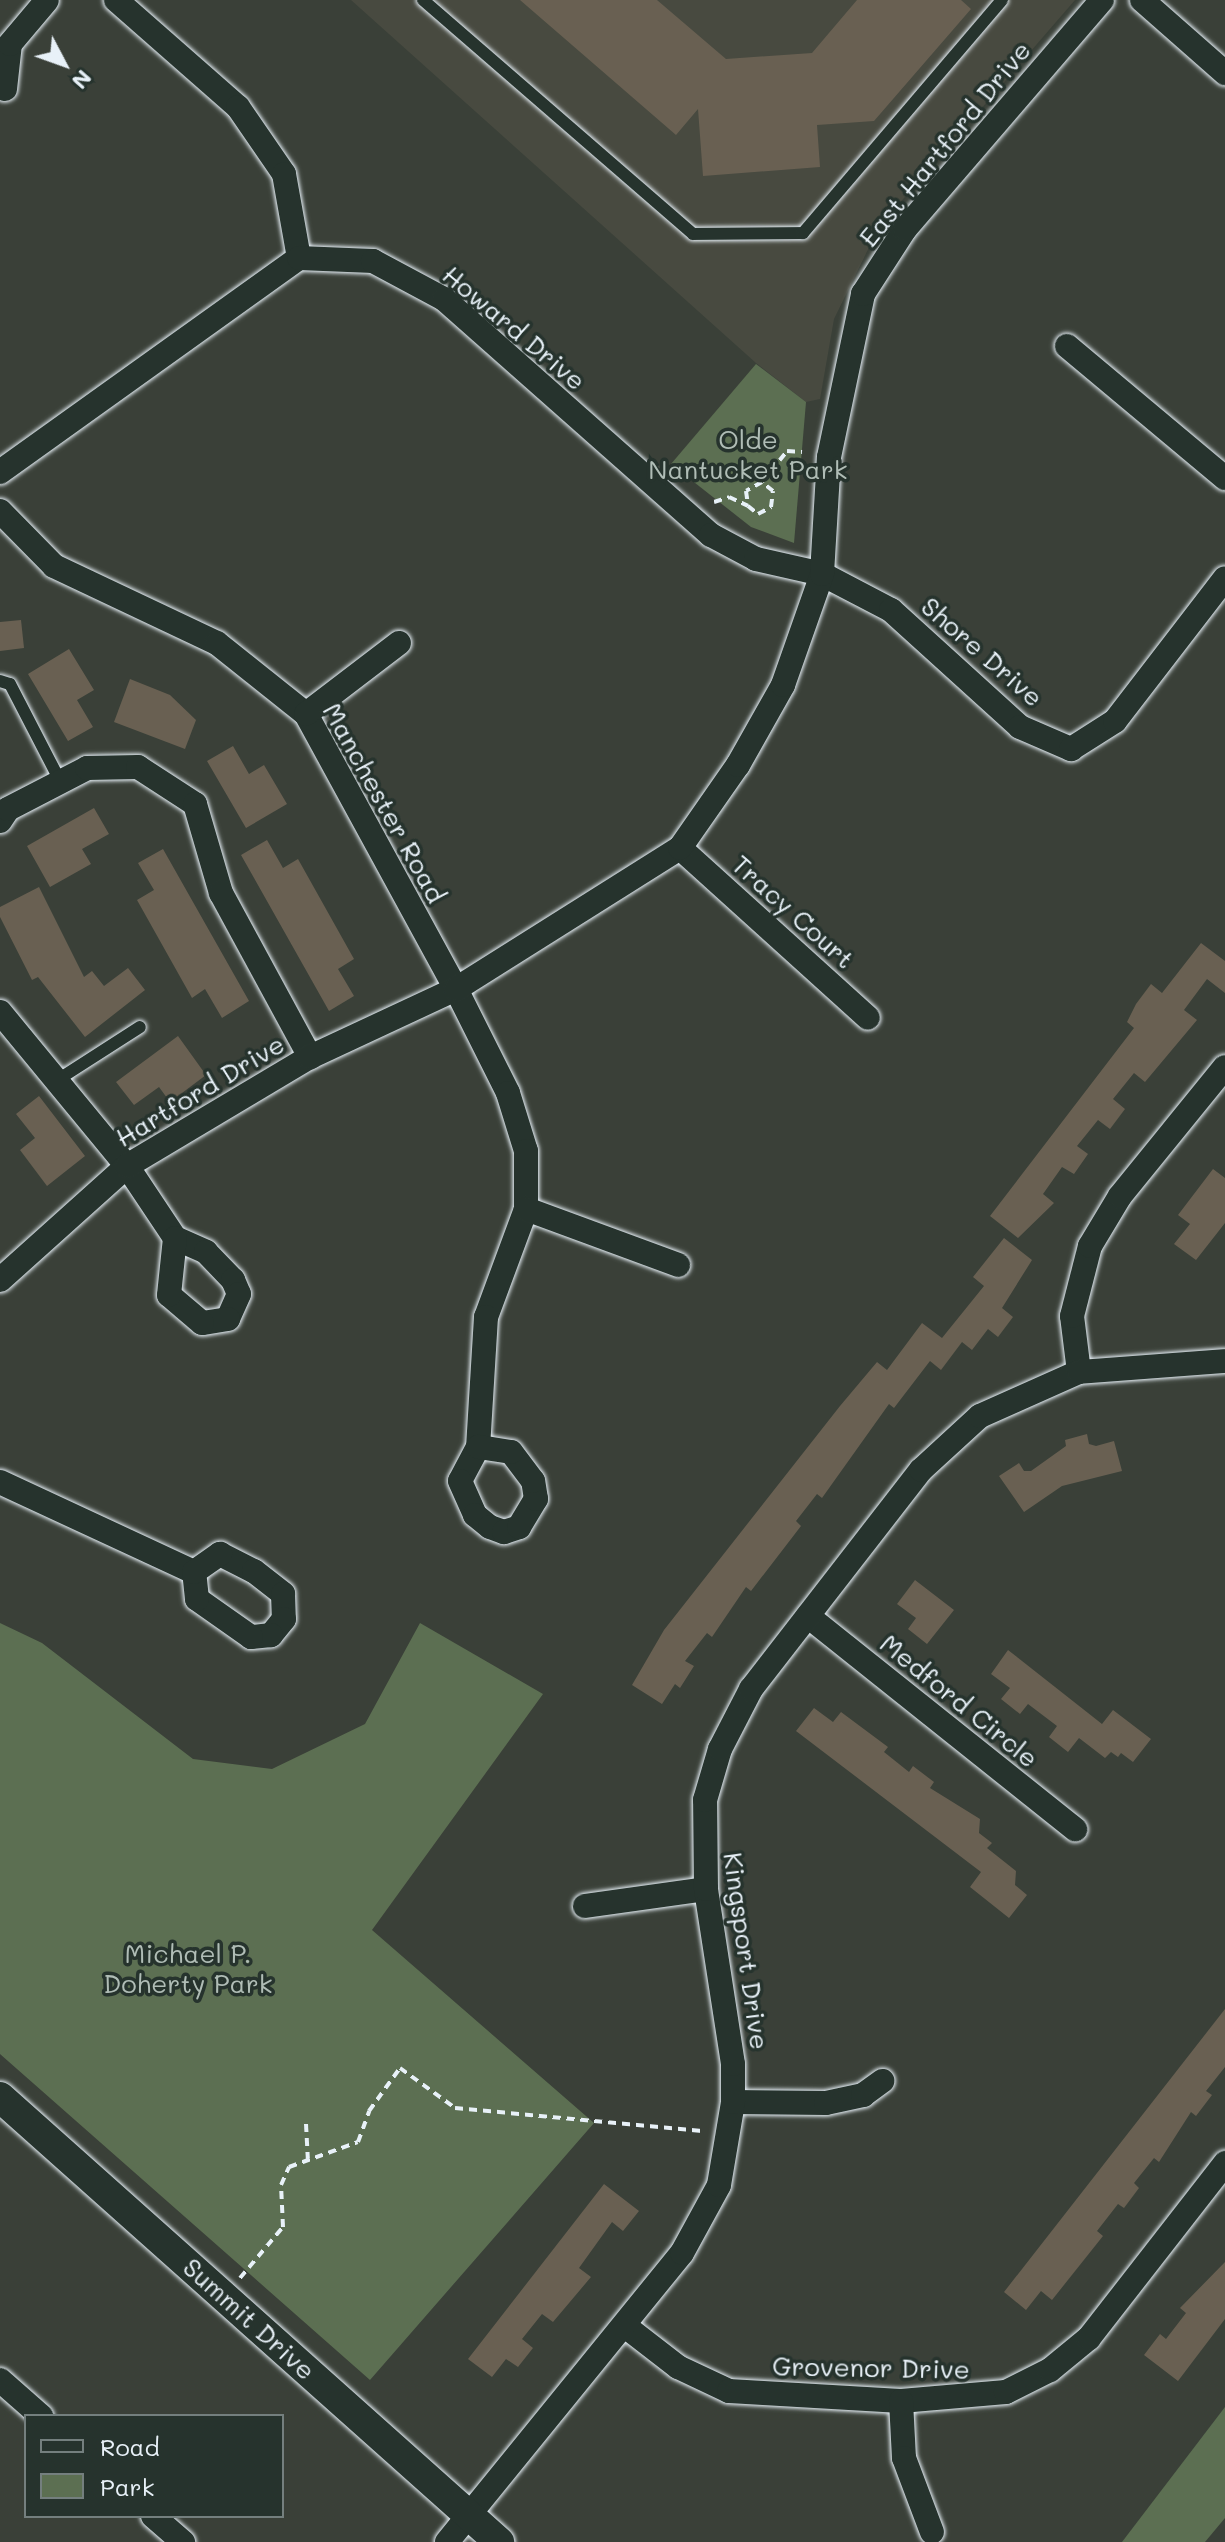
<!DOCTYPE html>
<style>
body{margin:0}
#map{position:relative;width:1225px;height:2542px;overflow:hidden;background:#3a4038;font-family:Mali,sans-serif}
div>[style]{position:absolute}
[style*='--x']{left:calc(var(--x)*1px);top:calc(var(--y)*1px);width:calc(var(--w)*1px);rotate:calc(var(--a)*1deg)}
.built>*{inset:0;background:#484a40}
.green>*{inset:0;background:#5c6f52}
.building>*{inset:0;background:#696052}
.path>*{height:4px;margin-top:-2px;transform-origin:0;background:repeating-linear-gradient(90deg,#e8f1f8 0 8px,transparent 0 14px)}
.roads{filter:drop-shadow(0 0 2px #e8f1f8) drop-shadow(0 0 2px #e8f1f8)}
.service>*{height:12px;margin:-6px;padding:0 6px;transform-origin:6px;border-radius:6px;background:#26332d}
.minor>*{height:24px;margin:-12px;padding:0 12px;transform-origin:12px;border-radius:12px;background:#26332d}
.tertiary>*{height:30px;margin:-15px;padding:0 15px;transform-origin:15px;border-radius:15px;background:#26332d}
span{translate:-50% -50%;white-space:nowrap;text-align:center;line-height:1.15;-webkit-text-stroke:7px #26332d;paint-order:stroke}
.street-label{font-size:26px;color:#e8f1f8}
.park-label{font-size:26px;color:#b0bdb6}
.legend{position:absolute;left:24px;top:2414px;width:260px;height:104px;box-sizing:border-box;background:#26332d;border:2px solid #747f7e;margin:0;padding:10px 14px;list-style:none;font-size:24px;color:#e8f1f8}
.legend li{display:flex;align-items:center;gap:16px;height:40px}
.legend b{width:40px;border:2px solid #747f7e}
.north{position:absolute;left:24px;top:24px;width:80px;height:80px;-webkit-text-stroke:6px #26332d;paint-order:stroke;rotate:131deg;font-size:22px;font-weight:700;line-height:32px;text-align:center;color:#e8f1f8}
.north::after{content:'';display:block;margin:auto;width:28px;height:36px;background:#e8f1f8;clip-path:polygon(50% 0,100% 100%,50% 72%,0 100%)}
</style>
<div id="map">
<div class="built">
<div style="clip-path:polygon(351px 0,1075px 0,879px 227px,834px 319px,820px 399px,806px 402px,756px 363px)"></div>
</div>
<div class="green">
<div style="clip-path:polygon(756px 364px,806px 402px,794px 543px,751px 527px,671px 464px)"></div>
<div style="clip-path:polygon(0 1623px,42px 1643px,193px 1759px,272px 1769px,365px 1724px,420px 1623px,543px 1694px,372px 1930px,594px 2123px,370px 2380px,0 2054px)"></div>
<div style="clip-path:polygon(1225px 2407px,1225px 2518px,1205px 2542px,1122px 2542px)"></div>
</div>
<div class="building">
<div style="clip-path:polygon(520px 0,657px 0,726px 59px,812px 53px,857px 0,961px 0,971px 9px,874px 121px,817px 125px,820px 167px,703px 176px,698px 109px,676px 135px)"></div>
<div style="clip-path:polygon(21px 620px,24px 648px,0 651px,0 622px)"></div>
<div style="clip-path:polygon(69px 649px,94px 690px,77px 700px,93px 727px,68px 741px,28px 674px)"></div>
<div style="clip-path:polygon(130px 679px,170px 695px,196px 720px,185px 749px,114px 722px)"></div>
<div style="clip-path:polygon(233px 746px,249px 774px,264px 765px,287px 804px,246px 828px,207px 761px)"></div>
<div style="clip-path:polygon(94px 808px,109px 834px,82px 849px,91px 864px,50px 887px,27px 846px)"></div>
<div style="clip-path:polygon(267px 840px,283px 868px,298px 859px,354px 959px,338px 969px,354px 996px,329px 1011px,241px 855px)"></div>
<div style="clip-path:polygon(163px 849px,249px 1001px,222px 1018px,205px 989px,192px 998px,137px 900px,154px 890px,138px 863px)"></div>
<div style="clip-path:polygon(39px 887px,84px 977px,92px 971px,104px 986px,128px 968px,145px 990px,85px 1037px,38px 977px,32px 980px,0 917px,0 907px)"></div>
<div style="clip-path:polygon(1201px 943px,1225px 961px,1225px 993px,1207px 979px,1184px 1010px,1197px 1020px,1145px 1082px,1134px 1073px,1113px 1099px,1125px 1109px,1110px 1129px,1098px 1120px,1077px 1146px,1088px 1154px,1074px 1174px,1062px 1167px,1043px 1194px,1054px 1203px,1018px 1238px,990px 1216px,1134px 1028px,1127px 1022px,1136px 1004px,1151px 984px,1162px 993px)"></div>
<div style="clip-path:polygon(178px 1036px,206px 1075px,170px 1102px,159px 1087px,134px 1105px,116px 1082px)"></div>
<div style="clip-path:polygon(39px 1096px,85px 1156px,47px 1186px,20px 1150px,35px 1138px,16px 1114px)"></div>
<div style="clip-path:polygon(1213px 1169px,1225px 1178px,1225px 1223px,1196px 1260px,1174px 1244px,1190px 1224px,1178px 1215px)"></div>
<div style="clip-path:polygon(1004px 1238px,1032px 1260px,1002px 1308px,1013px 1317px,998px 1337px,988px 1329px,972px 1350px,962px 1342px,941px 1370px,930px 1361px,894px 1408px,889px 1404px,822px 1498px,817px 1494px,796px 1521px,801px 1526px,751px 1591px,746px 1587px,712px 1637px,707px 1633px,685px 1661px,694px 1666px,680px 1688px,675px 1684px,662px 1704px,632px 1685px,664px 1630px,840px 1406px,877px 1362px,887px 1370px,922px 1323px,942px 1338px,984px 1286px,973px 1277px)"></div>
<div style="clip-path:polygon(1087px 1434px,1089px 1444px,1096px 1446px,1114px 1441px,1122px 1471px,1062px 1486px,1024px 1512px,999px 1476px,1019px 1463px,1024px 1471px,1031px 1471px,1066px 1446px,1065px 1440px)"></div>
<div style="clip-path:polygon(915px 1580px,954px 1610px,927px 1644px,908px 1629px,916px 1618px,897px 1604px)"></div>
<div style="clip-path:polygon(1008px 1650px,1102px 1724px,1113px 1710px,1151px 1739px,1133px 1762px,1121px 1753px,1118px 1757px,1111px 1752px,1105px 1758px,1079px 1738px,1068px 1752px,1049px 1737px,1057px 1726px,1028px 1704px,1020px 1714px,1001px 1699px,1010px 1688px,991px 1674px)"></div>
<div style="clip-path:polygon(814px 1708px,833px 1722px,841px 1712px,888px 1747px,884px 1752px,909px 1772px,913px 1766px,934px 1782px,930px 1788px,980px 1819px,979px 1833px,992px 1843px,987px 1848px,1016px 1871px,1015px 1885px,1027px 1895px,1009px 1918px,970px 1887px,981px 1872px,796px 1731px)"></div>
<div style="clip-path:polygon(1225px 2009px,1225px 2067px,1206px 2091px,1212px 2095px,1196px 2116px,1191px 2112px,1159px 2162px,1154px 2158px,1134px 2183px,1139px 2188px,1124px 2208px,1118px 2204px,1097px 2231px,1103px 2236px,1052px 2300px,1041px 2291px,1026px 2310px,1004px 2292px)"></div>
<div style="clip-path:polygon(604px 2184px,639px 2211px,623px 2231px,612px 2222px,579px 2268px,591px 2277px,553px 2322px,542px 2314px,522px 2339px,533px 2348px,518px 2367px,506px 2359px,492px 2377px,468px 2359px)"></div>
<div style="clip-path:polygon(1225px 2262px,1225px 2319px,1178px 2381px,1144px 2355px,1160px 2334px,1166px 2339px,1186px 2313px,1180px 2308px)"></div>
</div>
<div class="path">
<div style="--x:762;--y:482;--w:18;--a:151"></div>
<div style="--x:746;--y:491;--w:15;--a:82"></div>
<div style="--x:748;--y:506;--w:13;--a:39"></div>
<div style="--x:758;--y:514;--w:15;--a:-28"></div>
<div style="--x:771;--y:507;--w:16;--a:-83"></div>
<div style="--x:773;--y:491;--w:14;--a:-141"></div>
<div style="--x:762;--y:482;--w:40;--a:-51"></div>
<div style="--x:787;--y:451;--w:15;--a:4"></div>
<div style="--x:714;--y:502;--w:16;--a:-18"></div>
<div style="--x:729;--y:497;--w:21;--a:25"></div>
<div style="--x:306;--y:2124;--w:35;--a:87"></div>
<div style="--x:240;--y:2278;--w:67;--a:-49.9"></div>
<div style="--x:283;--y:2227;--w:42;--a:-92.7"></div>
<div style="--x:281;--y:2185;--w:20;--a:-66"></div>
<div style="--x:289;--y:2167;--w:73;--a:-19.9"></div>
<div style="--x:358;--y:2142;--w:33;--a:-70"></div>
<div style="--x:369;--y:2111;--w:53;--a:-54.2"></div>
<div style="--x:400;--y:2068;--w:68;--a:36"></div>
<div style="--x:455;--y:2108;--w:248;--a:5.3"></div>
</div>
<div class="roads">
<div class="service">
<div style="--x:423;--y:0;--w:357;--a:40.9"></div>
<div style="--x:693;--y:234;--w:110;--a:-0.5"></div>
<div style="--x:803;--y:233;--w:306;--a:-49.5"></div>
<div style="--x:0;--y:681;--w:10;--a:17"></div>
<div style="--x:10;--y:684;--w:109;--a:62.7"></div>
<div style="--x:59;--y:1079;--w:96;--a:-32.7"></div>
</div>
<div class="minor">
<div style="--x:116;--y:0;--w:162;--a:41.3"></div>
<div style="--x:238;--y:107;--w:81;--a:55.5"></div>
<div style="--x:284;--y:174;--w:85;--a:79.9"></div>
<div style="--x:1142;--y:0;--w:111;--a:41.3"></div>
<div style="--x:5;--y:89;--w:45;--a:-83.7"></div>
<div style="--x:10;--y:44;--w:57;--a:-49.9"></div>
<div style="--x:1067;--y:346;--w:206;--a:39.9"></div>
<div style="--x:0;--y:472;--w:368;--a:-35.6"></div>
<div style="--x:299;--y:258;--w:74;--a:2.3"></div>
<div style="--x:373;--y:261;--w:81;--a:28.2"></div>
<div style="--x:444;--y:299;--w:356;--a:41.5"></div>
<div style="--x:711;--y:535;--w:51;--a:28.1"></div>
<div style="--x:756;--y:559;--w:68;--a:12.8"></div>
<div style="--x:822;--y:574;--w:78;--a:27.6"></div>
<div style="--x:891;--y:610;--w:174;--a:42.2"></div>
<div style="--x:1020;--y:727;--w:56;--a:23.3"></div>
<div style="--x:1071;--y:749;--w:52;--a:-32.5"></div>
<div style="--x:1115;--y:721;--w:180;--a:-52.4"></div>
<div style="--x:0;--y:511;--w:77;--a:45.5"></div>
<div style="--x:54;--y:566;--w:180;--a:25.3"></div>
<div style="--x:217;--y:643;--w:114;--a:38.6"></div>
<div style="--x:306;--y:714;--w:313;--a:61.4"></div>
<div style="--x:456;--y:989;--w:116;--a:63.4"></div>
<div style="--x:508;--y:1093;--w:61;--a:72.8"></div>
<div style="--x:526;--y:1151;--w:58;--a:90"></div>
<div style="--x:526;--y:1209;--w:115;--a:110.3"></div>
<div style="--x:486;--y:1317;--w:130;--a:93.5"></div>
<div style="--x:478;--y:1447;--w:38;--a:118"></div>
<div style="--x:460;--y:1481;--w:37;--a:66"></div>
<div style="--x:475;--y:1515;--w:19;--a:39"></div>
<div style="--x:490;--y:1527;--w:15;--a:20"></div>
<div style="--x:504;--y:1532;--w:16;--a:-18"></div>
<div style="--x:519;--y:1527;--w:33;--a:-59"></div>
<div style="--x:536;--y:1499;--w:18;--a:-99"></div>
<div style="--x:533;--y:1481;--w:36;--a:-127"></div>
<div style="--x:511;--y:1452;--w:33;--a:-171"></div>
<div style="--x:306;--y:714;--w:117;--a:-37.4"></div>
<div style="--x:0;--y:821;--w:14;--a:-56"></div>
<div style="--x:8;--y:809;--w:89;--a:-27.4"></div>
<div style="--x:87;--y:768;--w:51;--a:-1.1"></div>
<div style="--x:138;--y:767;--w:68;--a:33"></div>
<div style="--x:195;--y:804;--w:93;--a:73.7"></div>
<div style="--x:221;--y:893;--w:187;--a:61.5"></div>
<div style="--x:680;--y:848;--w:253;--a:42.1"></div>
<div style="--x:0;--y:1012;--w:200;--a:50.5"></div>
<div style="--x:127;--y:1166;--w:87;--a:56.3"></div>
<div style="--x:175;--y:1238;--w:34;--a:24"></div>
<div style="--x:206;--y:1252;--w:39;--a:46"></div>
<div style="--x:233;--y:1280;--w:15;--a:67"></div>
<div style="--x:239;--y:1294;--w:27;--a:114"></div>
<div style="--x:228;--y:1319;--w:26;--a:171"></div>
<div style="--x:202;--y:1323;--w:43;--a:-139.7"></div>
<div style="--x:169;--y:1295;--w:57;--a:-84"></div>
<div style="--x:526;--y:1209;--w:162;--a:20.2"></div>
<div style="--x:0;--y:1280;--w:171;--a:-41.9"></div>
<div style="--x:127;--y:1166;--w:213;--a:-30.8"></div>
<div style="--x:310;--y:1057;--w:161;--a:-25"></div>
<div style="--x:456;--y:989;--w:265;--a:-32.2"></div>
<div style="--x:680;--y:848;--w:101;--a:-55.1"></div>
<div style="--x:738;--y:765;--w:92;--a:-60.6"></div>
<div style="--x:783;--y:685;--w:118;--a:-70.6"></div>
<div style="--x:822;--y:574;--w:117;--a:-86.6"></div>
<div style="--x:829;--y:457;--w:167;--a:-78.2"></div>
<div style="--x:863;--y:294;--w:77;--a:-57.1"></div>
<div style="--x:905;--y:229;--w:302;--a:-49.3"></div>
<div style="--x:1079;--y:1372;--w:56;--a:-97.1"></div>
<div style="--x:1072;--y:1316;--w:72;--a:-75.6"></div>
<div style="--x:1090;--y:1246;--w:58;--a:-59"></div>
<div style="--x:1120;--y:1196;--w:166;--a:-50.9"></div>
<div style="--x:0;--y:1482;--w:214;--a:24.9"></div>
<div style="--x:220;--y:1554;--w:38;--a:27"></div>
<div style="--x:254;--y:1571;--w:37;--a:38"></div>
<div style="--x:283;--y:1594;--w:25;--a:88"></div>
<div style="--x:284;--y:1619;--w:21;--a:129"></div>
<div style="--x:271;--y:1635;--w:20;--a:174"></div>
<div style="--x:251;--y:1637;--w:66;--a:-144.9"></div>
<div style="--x:197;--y:1599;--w:27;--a:-96"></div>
<div style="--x:194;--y:1572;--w:32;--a:-35"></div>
<div style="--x:808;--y:1616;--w:342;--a:38.6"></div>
<div style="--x:585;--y:1906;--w:122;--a:-8"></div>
<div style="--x:733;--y:2102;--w:93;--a:0.6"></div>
<div style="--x:826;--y:2103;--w:38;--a:-12"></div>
<div style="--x:863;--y:2095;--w:24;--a:-36"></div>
<div style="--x:625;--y:2326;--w:67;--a:37.7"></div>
<div style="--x:678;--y:2367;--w:56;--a:25.2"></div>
<div style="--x:729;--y:2391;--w:172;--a:3.3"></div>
<div style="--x:901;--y:2401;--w:105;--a:-4.9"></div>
<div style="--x:1006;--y:2392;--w:49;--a:-26.6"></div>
<div style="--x:1050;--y:2370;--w:50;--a:-39.4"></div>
<div style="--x:1089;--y:2338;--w:222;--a:-52.1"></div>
<div style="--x:0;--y:2380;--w:55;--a:41.3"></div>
<div style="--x:901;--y:2401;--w:57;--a:87"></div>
<div style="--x:904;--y:2458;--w:79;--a:69.3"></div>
<div style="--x:153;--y:2516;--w:40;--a:41"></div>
<div style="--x:447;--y:2542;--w:372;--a:-50.9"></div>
<div style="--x:682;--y:2253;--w:77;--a:-61.4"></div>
<div style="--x:719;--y:2185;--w:84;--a:-80.4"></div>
<div style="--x:733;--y:2102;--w:38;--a:-90"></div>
<div style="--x:733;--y:2064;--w:177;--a:-98.8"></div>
<div style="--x:706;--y:1889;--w:89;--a:-90.6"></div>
<div style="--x:705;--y:1800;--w:53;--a:-73.6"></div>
<div style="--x:720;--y:1749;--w:68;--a:-62.7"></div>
<div style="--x:751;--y:1689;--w:277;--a:-52.2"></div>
<div style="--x:921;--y:1470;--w:80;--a:-42.5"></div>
<div style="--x:980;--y:1416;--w:108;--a:-24"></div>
<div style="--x:1079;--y:1372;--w:146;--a:-4.3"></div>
</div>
<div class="tertiary">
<div style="--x:0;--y:2097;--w:669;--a:41.73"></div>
</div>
</div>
<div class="street-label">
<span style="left:945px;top:144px;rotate:-51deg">East Hartford Drive</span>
<span style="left:514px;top:328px;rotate:40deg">Howard Drive</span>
<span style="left:982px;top:652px;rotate:41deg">Shore Drive</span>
<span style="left:384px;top:803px;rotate:61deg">Manchester Road</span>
<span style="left:793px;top:912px;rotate:42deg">Tracy Court</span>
<span style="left:200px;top:1091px;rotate:-31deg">Hartford Drive</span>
<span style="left:959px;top:1701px;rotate:39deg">Medford Circle</span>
<span style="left:746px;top:1951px;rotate:82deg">Kingsport Drive</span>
<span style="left:249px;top:2319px;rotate:42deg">Summit Drive</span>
<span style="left:871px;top:2368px;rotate:1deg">Grovenor Drive</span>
</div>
<div class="park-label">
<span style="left:748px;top:455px">Olde<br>Nantucket Park</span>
<span style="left:188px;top:1969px">Michael P.<br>Doherty Park</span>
</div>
<ul class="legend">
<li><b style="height:10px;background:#26332d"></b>Road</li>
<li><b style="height:22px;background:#5c6f52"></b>Park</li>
</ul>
<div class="north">N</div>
</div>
